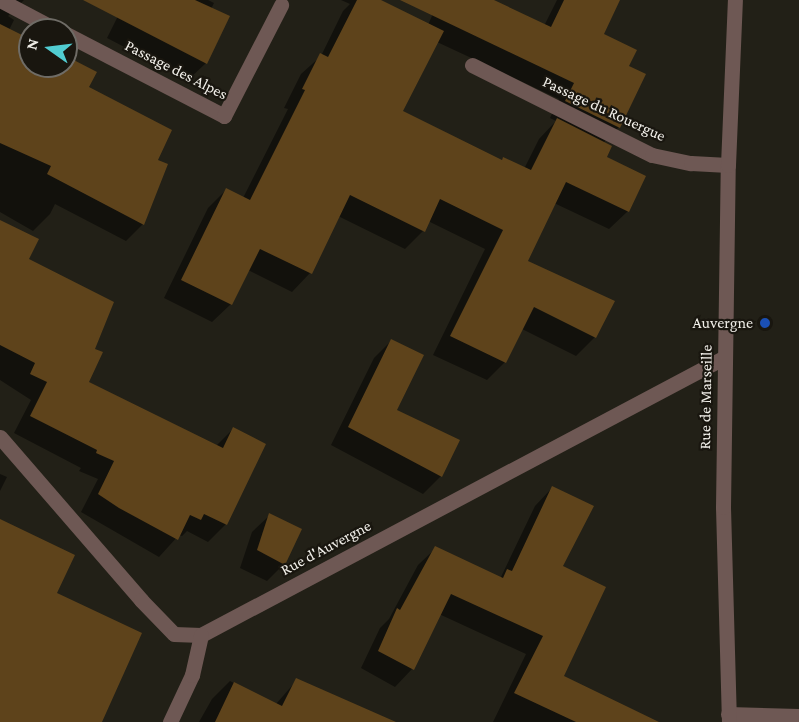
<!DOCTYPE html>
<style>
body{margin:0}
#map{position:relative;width:799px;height:722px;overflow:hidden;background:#222017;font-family:"Crimson Pro",serif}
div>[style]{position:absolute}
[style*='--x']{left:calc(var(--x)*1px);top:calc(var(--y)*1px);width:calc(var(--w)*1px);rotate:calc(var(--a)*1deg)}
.shadow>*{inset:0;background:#0007}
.building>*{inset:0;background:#5e431b}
.minor>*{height:15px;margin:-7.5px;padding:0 7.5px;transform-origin:7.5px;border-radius:7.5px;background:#6e5854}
.dots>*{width:16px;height:16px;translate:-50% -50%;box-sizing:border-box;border:3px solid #19160f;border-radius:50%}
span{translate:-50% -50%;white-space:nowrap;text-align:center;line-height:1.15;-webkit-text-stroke:4.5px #19160f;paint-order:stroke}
.street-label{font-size:16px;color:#f0eee8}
.poi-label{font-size:16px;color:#f0eee8}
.right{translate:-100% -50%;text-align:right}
.north{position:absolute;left:18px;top:18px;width:60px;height:60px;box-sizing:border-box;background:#19160f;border:2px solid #6f6c66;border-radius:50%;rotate:284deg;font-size:16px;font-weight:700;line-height:24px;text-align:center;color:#f0eee8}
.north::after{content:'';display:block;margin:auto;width:21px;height:27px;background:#51ccd1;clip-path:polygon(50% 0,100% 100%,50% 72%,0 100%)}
</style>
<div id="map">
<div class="shadow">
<div style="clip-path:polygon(0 0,24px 0,8px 16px,14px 20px,9px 30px,30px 40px,30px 66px,66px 66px,66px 58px,87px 88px,156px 160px,166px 165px,143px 224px,126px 241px,55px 204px,50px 214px,33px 231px,0 212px)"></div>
<div style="clip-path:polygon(126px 0,208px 0,214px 3px,211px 9px,206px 63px,188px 80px,107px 38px)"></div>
<div style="clip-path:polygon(evenodd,341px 0,378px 0,428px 25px,439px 0,491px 0,544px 26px,557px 0,618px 0,602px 35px,627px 66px,619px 127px,603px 143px,605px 157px,628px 211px,609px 229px,554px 203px,526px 261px,595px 337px,576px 356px,522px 329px,505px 362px,487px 380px,433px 355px,485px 249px,428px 221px,423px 231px,405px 249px,338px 216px,310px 273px,292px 292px,248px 270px,231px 304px,212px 322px,164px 298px,208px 208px,227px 189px,243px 198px,288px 109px,284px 108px,301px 74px,321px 56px,343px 11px,350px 4px,341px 0,437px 42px,559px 99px,550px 118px,556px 121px,539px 139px,524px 169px,503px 158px,501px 161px,401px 112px,437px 42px)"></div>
<div style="clip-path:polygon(0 263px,94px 350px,87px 383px,216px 446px,233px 429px,226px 524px,208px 542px,187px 531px,182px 536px,179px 535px,159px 557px,81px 512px,98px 479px,79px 471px,81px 468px,14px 433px,31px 400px,0 380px)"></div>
<div style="clip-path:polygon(391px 341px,395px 410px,458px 441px,441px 476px,423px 494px,331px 445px,374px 358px)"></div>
<div style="clip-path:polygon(0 474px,7px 477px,0 491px)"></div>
<div style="clip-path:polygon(552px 488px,561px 566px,562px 676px,628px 722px,493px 722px,526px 654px,439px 614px,412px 669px,395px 687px,361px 668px,380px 628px,389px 619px,418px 565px,436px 548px,500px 579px,535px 506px)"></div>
<div style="clip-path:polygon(270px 515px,284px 564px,267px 581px,240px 568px,252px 532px)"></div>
<div style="clip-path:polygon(297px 680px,361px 722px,199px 722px,212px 699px,230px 681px,276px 704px)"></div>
</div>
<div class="building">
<div style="clip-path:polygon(83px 0,195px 0,230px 16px,207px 64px)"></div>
<div style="clip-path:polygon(357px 0,381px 0,444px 31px,403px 111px,502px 160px,503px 157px,531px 170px,557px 118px,612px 146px,607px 157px,646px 176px,629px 212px,566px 182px,528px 261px,615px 301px,596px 338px,534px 307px,506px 363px,450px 336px,503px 230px,440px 199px,425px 232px,350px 195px,312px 274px,260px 249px,232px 305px,181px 280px,226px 188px,250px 200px,305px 90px,302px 89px,320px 53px,328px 57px)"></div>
<div style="clip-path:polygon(400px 0,494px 0,551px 27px,564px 0,620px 0,604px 34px,637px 50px,629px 66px,646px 74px,620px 128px,565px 101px,574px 83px)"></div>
<div style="clip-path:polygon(0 24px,30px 39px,30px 66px,66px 66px,66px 56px,97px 72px,89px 87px,172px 130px,158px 160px,168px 164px,144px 225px,47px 174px,51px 166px,0 143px)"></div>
<div style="clip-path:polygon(0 220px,39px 239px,29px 259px,114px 302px,95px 349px,103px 352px,89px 382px,223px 448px,233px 427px,266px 444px,227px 525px,204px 514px,201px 520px,190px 515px,178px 540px,119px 508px,98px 494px,114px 461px,96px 453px,97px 450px,30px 416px,47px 382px,30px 374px,35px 363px,0 345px)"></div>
<div style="clip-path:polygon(391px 339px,424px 355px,397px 410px,460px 440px,442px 477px,348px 427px)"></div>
<div style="clip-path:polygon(552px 486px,594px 506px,563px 566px,606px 587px,564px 676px,659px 722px,576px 722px,514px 693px,543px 636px,451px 594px,414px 670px,378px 651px,397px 608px,400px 610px,435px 546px,503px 578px,507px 569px,512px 571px)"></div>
<div style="clip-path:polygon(269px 513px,302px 529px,285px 565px,257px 550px)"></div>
<div style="clip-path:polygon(0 519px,75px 555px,57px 593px,142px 633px,102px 722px,0 722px)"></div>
<div style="clip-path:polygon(296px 678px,396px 722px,215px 722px,234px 682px,282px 706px)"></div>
</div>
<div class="minor">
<div style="--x:0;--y:0;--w:64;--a:27.8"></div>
<div style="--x:66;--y:34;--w:178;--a:27.4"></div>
<div style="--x:224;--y:116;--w:125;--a:-62.8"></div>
<div style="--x:472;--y:65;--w:201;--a:26.6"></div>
<div style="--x:652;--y:155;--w:40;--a:12"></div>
<div style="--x:691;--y:163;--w:37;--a:3"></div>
<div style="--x:0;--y:437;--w:216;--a:49.1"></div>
<div style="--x:141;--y:600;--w:47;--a:45.9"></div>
<div style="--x:174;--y:634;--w:27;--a:2"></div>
<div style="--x:201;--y:635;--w:593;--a:-27.95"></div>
<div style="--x:728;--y:714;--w:71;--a:1.6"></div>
<div style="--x:170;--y:722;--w:52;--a:-64.9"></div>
<div style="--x:192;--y:675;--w:41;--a:-77.3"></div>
<div style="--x:729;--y:722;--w:215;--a:-91.6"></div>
<div style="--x:723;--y:507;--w:342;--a:-89.2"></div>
<div style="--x:728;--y:165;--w:165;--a:-87.6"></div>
</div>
<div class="dots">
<div style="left:765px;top:323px;background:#1a4fb4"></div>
</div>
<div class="street-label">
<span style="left:176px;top:70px;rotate:27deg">Passage des Alpes</span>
<span style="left:604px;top:109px;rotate:25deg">Passage du Rouergue</span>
<span style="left:706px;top:397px;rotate:-89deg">Rue de Marseille</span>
<span style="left:326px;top:548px;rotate:-28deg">Rue d'Auvergne</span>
</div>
<div class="poi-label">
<span class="right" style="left:753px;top:323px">Auvergne</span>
</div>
<div class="north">N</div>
</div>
